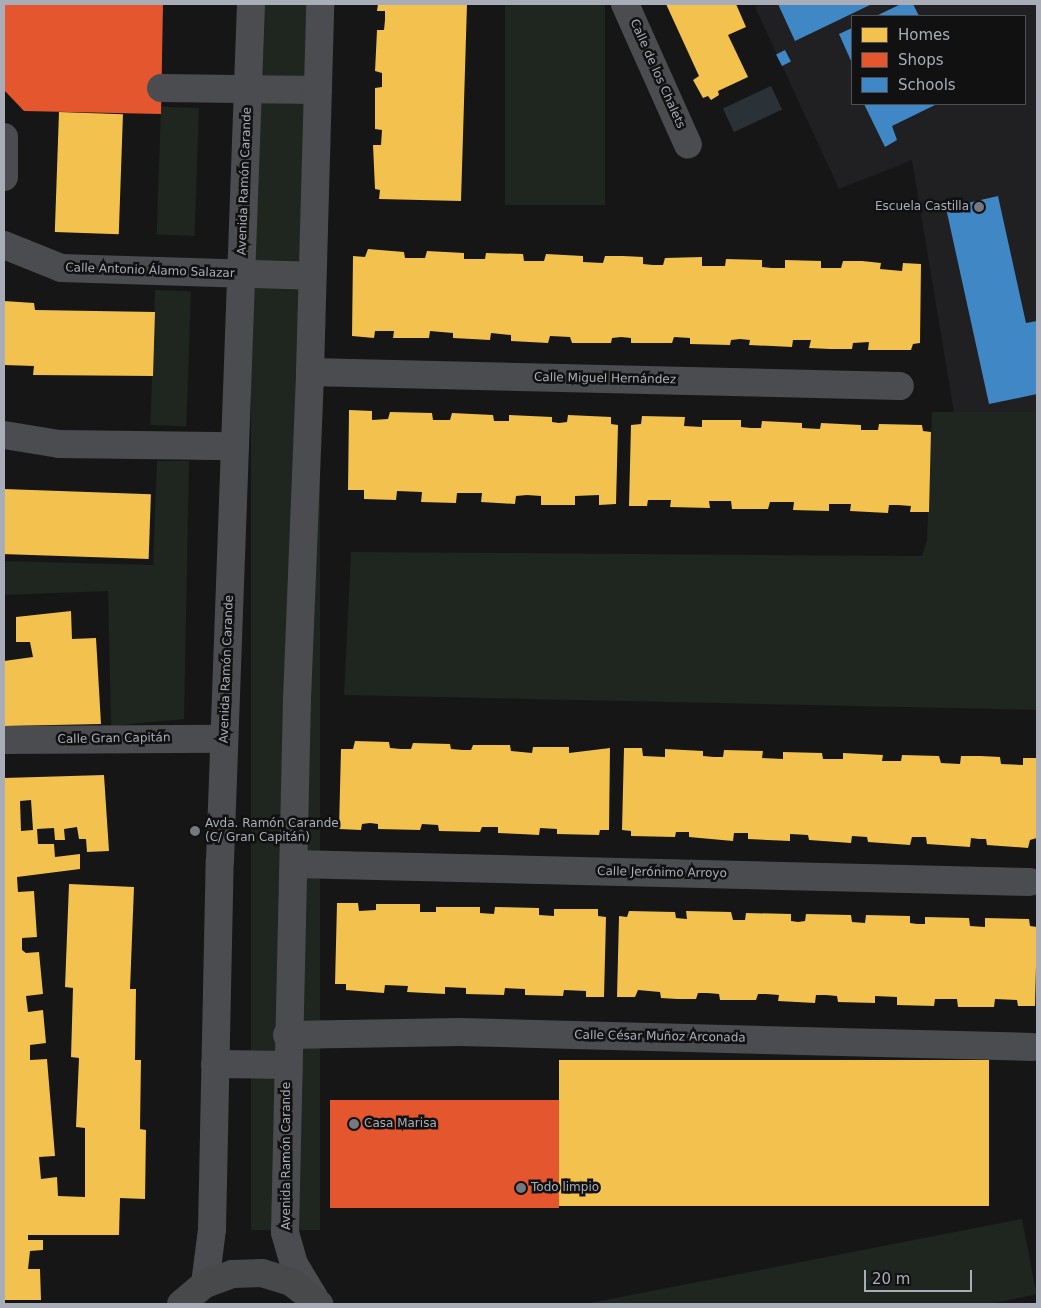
<!DOCTYPE html>
<meta charset="utf-8">
<style>
body{margin:0}
#map{position:relative;width:1041px;height:1308px;overflow:hidden;background:#161617;font-family:"DejaVu Sans",sans-serif}
div>[style]{position:absolute}
[style*='--x']{left:calc(var(--x)*1px);top:calc(var(--y)*1px);width:calc(var(--w)*1px);rotate:calc(var(--a)*1deg)}
.built>*{inset:0;background:#202022}
.green>*{inset:0;background:#1f251f;transform-origin:0 0}
.water>*{inset:0;background:#2a3238;transform-origin:0 0}
.homes>*{inset:0;background:#f2c14e;transform-origin:0 0}
.shops>*{inset:0;background:#e4572e;transform-origin:0 0}
.schools>*{inset:0;background:#3f88c5;transform-origin:0 0}
.minor>*{height:28px;margin:-14px;padding:0 14px;transform-origin:14px;border-radius:14px;background:#4b4c4f}
.primary>*{height:28px;margin:-14px;padding:0 14px;transform-origin:14px;border-radius:14px;background:#48494b}
.dots>*{width:14px;height:14px;translate:-50% -50%;box-sizing:border-box;border:2px solid #111112;border-radius:50%}
span{translate:-50% -50%;white-space:nowrap;text-align:center;line-height:1.15;-webkit-text-stroke:5px #111112;paint-order:stroke}
.street-label{font-size:12px;color:#a8adb7}
.poi-label{font-size:12px;color:#a8adb7}
.right{translate:-100% -50%;text-align:right}
.left{translate:0 -50%;text-align:left}
.frame{position:absolute;inset:0;border:5px solid #a8adb7;pointer-events:none}
.legend{position:absolute;left:851px;top:15px;width:175px;height:90px;box-sizing:border-box;background:#111112;border:1px solid #4d4f54;margin:0;padding:6px 9px;list-style:none;font-size:15px;color:#a8adb7}
.legend li{display:flex;align-items:center;gap:10px;height:25px}
.legend b{width:25px;border:1px solid #4d4f54}
.scale{position:absolute;left:864px;top:1270px;width:108px;height:22px;box-sizing:border-box;border:2px solid #a8adb7;border-top:0;padding-left:6px;font-size:15px;line-height:18px;white-space:nowrap;color:#a8adb7;-webkit-text-stroke:4px #111112;paint-order:stroke}
</style>
<div id="map">
<div class="built">
<div style="clip-path:polygon(evenodd,761px 4px,1037px 4px,1037px 412px,954px 412px,912px 160px,839px 189px,755px 7px,761px 4px,852px 16px,1025px 16px,1025px 104px,852px 104px,852px 16px)"></div>
</div>
<div class="green">
<div style="left:251px;top:4px;width:69px;height:1226px"></div>
<div style="left:505px;top:4px;width:100px;height:201px"></div>
<div style="left:199px;top:108px;width:128px;height:38px;rotate:92deg"></div>
<div style="left:155px;top:290px;width:36px;height:135px;rotate:2deg"></div>
<div style="clip-path:polygon(932px 412px,1037px 412px,1037px 710px,344px 695px,351px 552px,922px 556px,927px 540px)"></div>
<div style="clip-path:polygon(157px 461px,189px 461px,184px 719px,111px 726px,108px 591px,4px 595px,4px 561px,153px 565px)"></div>
<div style="left:1022px;top:1219px;width:77px;height:685px;rotate:79deg"></div>
</div>
<div class="water">
<div style="left:771px;top:86px;width:26px;height:53px;rotate:65deg"></div>
</div>
<div class="homes">
<div style="clip-path:polygon(378px 4px,467px 4px,461px 201px,379px 199px,380px 190px,375px 189px,373px 145px,381px 145px,382px 130px,375px 129px,375px 88px,382px 87px,382px 73px,375px 71px,376px 51px,377px 30px,384px 30px,385px 20px,385px 11px,377px 11px)"></div>
<div style="clip-path:polygon(666px 4px,736px 4px,746px 27px,728px 35px,748px 77px,718px 91px,719px 95px,711px 100px,708px 96px,703px 98px,693px 80px,699px 76px)"></div>
<div style="left:59px;top:112px;width:64px;height:120px;rotate:2deg"></div>
<div style="clip-path:polygon(368px 249px,404px 252px,405px 258px,425px 258px,427px 251px,464px 253px,464px 259px,485px 259px,486px 253px,523px 254px,524px 261px,544px 261px,546px 254px,583px 256px,583px 262px,603px 263px,605px 256px,623px 256px,643px 257px,643px 264px,653px 265px,663px 265px,665px 258px,702px 257px,702px 266px,725px 266px,726px 259px,762px 260px,762px 267px,772px 268px,785px 268px,785px 260px,821px 261px,821px 268px,841px 268px,843px 261px,862px 261px,881px 263px,880px 269px,902px 271px,903px 263px,921px 264px,920px 343px,913px 344px,911px 350px,868px 350px,869px 342px,853px 343px,852px 349px,830px 349px,809px 348px,811px 340px,793px 340px,792px 347px,749px 345px,750px 340px,740px 339px,731px 340px,730px 345px,690px 344px,690px 338px,674px 337px,672px 343px,631px 343px,631px 338px,621px 337px,612px 338px,611px 343px,572px 343px,570px 337px,550px 336px,548px 343px,511px 341px,511px 335px,491px 333px,490px 340px,472px 339px,453px 338px,453px 333px,430px 331px,429px 338px,393px 338px,394px 331px,375px 331px,374px 338px,352px 336px,353px 256px,365px 257px)"></div>
<div style="clip-path:polygon(4px 301px,34px 303px,35px 310px,155px 312px,153px 376px,33px 375px,34px 366px,4px 365px)"></div>
<div style="clip-path:polygon(349px 410px,372px 411px,372px 420px,388px 419px,390px 412px,432px 413px,433px 420px,450px 420px,452px 413px,493px 415px,494px 421px,509px 421px,509px 415px,552px 417px,552px 422px,559px 423px,567px 422px,568px 415px,611px 417px,611px 424px,618px 425px,616px 504px,599px 505px,599px 495px,575px 496px,575px 505px,541px 505px,541px 496px,527px 495px,516px 496px,515px 504px,481px 502px,482px 493px,457px 493px,456px 503px,421px 502px,422px 492px,397px 491px,396px 500px,364px 499px,364px 490px,348px 490px)"></div>
<div style="clip-path:polygon(642px 416px,685px 417px,684px 426px,702px 427px,702px 420px,741px 420px,741px 427px,751px 428px,761px 428px,762px 421px,802px 423px,802px 428px,820px 429px,821px 423px,861px 425px,861px 430px,878px 430px,879px 424px,922px 425px,923px 431px,931px 432px,929px 512px,910px 512px,911px 506px,898px 505px,889px 505px,888px 513px,850px 511px,851px 504px,829px 504px,829px 511px,793px 510px,794px 502px,770px 502px,768px 509px,732px 509px,731px 501px,709px 501px,710px 508px,670px 507px,671px 500px,648px 500px,647px 506px,629px 506px,631px 425px,641px 424px)"></div>
<div style="left:4px;top:489px;width:147px;height:65px;rotate:2deg"></div>
<div style="clip-path:polygon(71px 611px,72px 639px,96px 638px,101px 724px,4px 726px,4px 661px,33px 657px,30px 642px,16px 642px,16px 617px)"></div>
<div style="clip-path:polygon(355px 741px,389px 742px,390px 748px,401px 749px,411px 749px,413px 743px,450px 744px,451px 749px,463px 750px,471px 750px,473px 745px,510px 745px,511px 751px,532px 753px,533px 747px,569px 747px,569px 753px,610px 748px,609px 830px,600px 830px,599px 835px,557px 834px,557px 829px,540px 828px,539px 835px,520px 834px,498px 833px,498px 827px,482px 827px,480px 832px,439px 831px,438px 825px,422px 824px,420px 830px,378px 829px,378px 824px,370px 823px,362px 824px,361px 830px,339px 829px,341px 749px,353px 749px)"></div>
<div style="clip-path:polygon(624px 748px,642px 748px,643px 756px,665px 757px,665px 749px,703px 751px,703px 756px,714px 757px,723px 757px,724px 750px,763px 751px,762px 758px,783px 759px,783px 752px,822px 753px,823px 759px,843px 759px,843px 753px,883px 755px,882px 761px,901px 761px,902px 755px,939px 756px,941px 763px,960px 764px,961px 756px,981px 756px,1000px 757px,1001px 764px,1023px 765px,1023px 758px,1037px 758px,1037px 838px,1030px 840px,1028px 848px,987px 845px,986px 839px,979px 839px,971px 838px,970px 847px,927px 844px,926px 837px,912px 837px,910px 845px,868px 842px,867px 837px,852px 836px,851px 843px,809px 840px,808px 835px,790px 834px,790px 841px,748px 839px,748px 833px,734px 833px,733px 841px,689px 837px,689px 832px,676px 832px,675px 837px,631px 836px,631px 831px,622px 830px)"></div>
<div style="clip-path:polygon(evenodd,104px 775px,109px 851px,87px 852px,86px 839px,79px 839px,77px 827px,64px 829px,65px 840px,55px 840px,54px 828px,37px 829px,38px 844px,54px 844px,55px 857px,80px 854px,80px 869px,17px 877px,18px 892px,34px 891px,37px 937px,22px 938px,22px 950px,26px 953px,39px 952px,43px 994px,26px 996px,28px 1012px,43px 1010px,46px 1043px,30px 1045px,30px 1060px,47px 1059px,55px 1156px,39px 1157px,41px 1179px,57px 1177px,58px 1196px,85px 1197px,85px 1128px,76px 1127px,79px 1058px,71px 1057px,73px 988px,65px 987px,69px 884px,134px 887px,130px 989px,136px 989px,135px 1060px,141px 1060px,140px 1129px,146px 1130px,145px 1199px,120px 1198px,119px 1235px,28px 1235px,28px 1240px,43px 1240px,43px 1250px,30px 1251px,28px 1269px,40px 1269px,41px 1300px,4px 1300px,4px 778px,104px 775px,31px 800px,33px 830px,21px 831px,20px 801px,31px 800px)"></div>
<div style="clip-path:polygon(337px 903px,358px 903px,359px 911px,376px 910px,376px 904px,420px 904px,420px 912px,436px 912px,436px 907px,480px 907px,480px 913px,494px 914px,495px 907px,539px 908px,539px 915px,554px 916px,554px 909px,598px 909px,598px 916px,606px 917px,604px 997px,586px 997px,586px 991px,564px 990px,563px 996px,525px 995px,525px 989px,505px 988px,504px 995px,466px 994px,466px 988px,445px 987px,445px 994px,407px 992px,408px 986px,385px 985px,384px 993px,346px 990px,346px 984px,335px 984px)"></div>
<div style="clip-path:polygon(629px 911px,675px 912px,676px 918px,687px 919px,686px 911px,731px 912px,733px 920px,745px 920px,746px 913px,791px 914px,791px 921px,798px 922px,805px 921px,806px 914px,851px 915px,852px 922px,865px 923px,866px 915px,910px 916px,910px 923px,917px 924px,925px 924px,925px 917px,969px 918px,970px 926px,985px 927px,985px 918px,1029px 919px,1030px 926px,1037px 927px,1035px 1006px,1018px 1006px,1017px 1000px,995px 999px,994px 1007px,958px 1007px,957px 999px,935px 999px,934px 1006px,897px 1005px,897px 997px,875px 996px,875px 1003px,838px 1002px,837px 996px,826px 995px,816px 995px,815px 1003px,778px 1001px,779px 995px,766px 994px,758px 994px,756px 1000px,720px 1000px,719px 994px,707px 993px,698px 993px,696px 999px,677px 999px,661px 998px,660px 992px,638px 990px,635px 997px,617px 997px,619px 916px,627px 917px)"></div>
<div style="left:559px;top:1060px;width:430px;height:146px"></div>
</div>
<div class="shops">
<div style="clip-path:polygon(4px 4px,163px 4px,161px 114px,24px 111px,4px 90px)"></div>
<div style="left:330px;top:1100px;width:229px;height:108px"></div>
</div>
<div class="schools">
<div style="clip-path:polygon(778px 4px,872px 4px,795px 41px)"></div>
<div style="clip-path:polygon(901px 4px,913px 4px,919px 16px,876px 16px)"></div>
<div style="clip-path:polygon(852px 28px,852px 63px,839px 34px)"></div>
<div style="left:785px;top:50px;width:13px;height:10px;rotate:63deg"></div>
<div style="clip-path:polygon(864px 104px,937px 104px,892px 126px,897px 140px,885px 147px)"></div>
<div style="clip-path:polygon(998px 196px,1026px 323px,1037px 321px,1037px 394px,989px 404px,946px 208px)"></div>
</div>
<div class="minor">
<div style="--x:625;--y:4;--w:154;--a:65.9"></div>
<div style="--x:161;--y:88;--w:157;--a:0.7"></div>
<div style="--x:4;--y:137;--w:40;--a:90"></div>
<div style="--x:4;--y:245;--w:61;--a:22"></div>
<div style="--x:61;--y:268;--w:250;--a:1.8"></div>
<div style="--x:310;--y:372;--w:590;--a:1.36"></div>
<div style="--x:4;--y:435;--w:56;--a:9.3"></div>
<div style="--x:59;--y:444;--w:176;--a:0.7"></div>
<div style="--x:4;--y:740;--w:220;--a:-0.3"></div>
<div style="--x:294;--y:864;--w:736;--a:1.4"></div>
<div style="--x:287;--y:1035;--w:173;--a:-1"></div>
<div style="--x:460;--y:1032;--w:573;--a:1.5"></div>
<div style="--x:215;--y:1064;--w:72;--a:0.8"></div>
<div style="--x:205;--y:1284;--w:55;--a:-82.7"></div>
<div style="--x:212;--y:1229;--w:368;--a:-88.8"></div>
<div style="--x:220;--y:861;--w:858;--a:-87.93"></div>
<div style="--x:315;--y:1299;--w:41;--a:-121"></div>
<div style="--x:294;--y:1264;--w:33;--a:-106"></div>
<div style="--x:285;--y:1232;--w:533;--a:-88.71"></div>
<div style="--x:297;--y:699;--w:327;--a:-87.7"></div>
<div style="--x:310;--y:372;--w:368;--a:-88.4"></div>
</div>
<div class="primary">
<div style="--x:181;--y:1304;--w:31;--a:-40"></div>
<div style="--x:205;--y:1284;--w:29;--a:-20"></div>
<div style="--x:232;--y:1274;--w:30;--a:-2"></div>
<div style="--x:262;--y:1273;--w:30;--a:17"></div>
<div style="--x:291;--y:1282;--w:36;--a:38"></div>
</div>
<div class="dots">
<div style="left:979px;top:207px;background:#75787f"></div>
<div style="left:195px;top:831px;background:#75787f"></div>
<div style="left:354px;top:1124px;background:#75787f"></div>
<div style="left:521px;top:1188px;background:#75787f"></div>
</div>
<div class="street-label">
<span style="left:657px;top:74px;rotate:66deg">Calle de los Chalets</span>
<span style="left:245px;top:181px;rotate:-88deg">Avenida Ramón Carande</span>
<span style="left:150px;top:271px;rotate:2deg">Calle Antonio Álamo Salazar</span>
<span style="left:605px;top:379px;rotate:1deg">Calle Miguel Hernández</span>
<span style="left:227px;top:669px;rotate:-88deg">Avenida Ramón Carande</span>
<span style="left:114px;top:739px;rotate:-1deg">Calle Gran Capitán</span>
<span style="left:662px;top:873px;rotate:1deg">Calle Jerónimo Arroyo</span>
<span style="left:660px;top:1037px;rotate:1deg">Calle César Muñoz Arconada</span>
<span style="left:287px;top:1156px;rotate:-90deg">Avenida Ramón Carande</span>
</div>
<div class="poi-label">
<span class="right" style="left:969px;top:207px">Escuela Castilla</span>
<span class="left" style="left:205px;top:831px">Avda. Ramón Carande<br>(C/ Gran Capitán)</span>
<span class="left" style="left:364px;top:1124px">Casa Marisa</span>
<span class="left" style="left:531px;top:1188px">Todo limpio</span>
</div>
<div class="frame"></div>
<ul class="legend">
<li><b style="height:14px;background:#f2c14e"></b>Homes</li>
<li><b style="height:14px;background:#e4572e"></b>Shops</li>
<li><b style="height:14px;background:#3f88c5"></b>Schools</li>
</ul>
<div class="scale">20 m</div>
</div>
